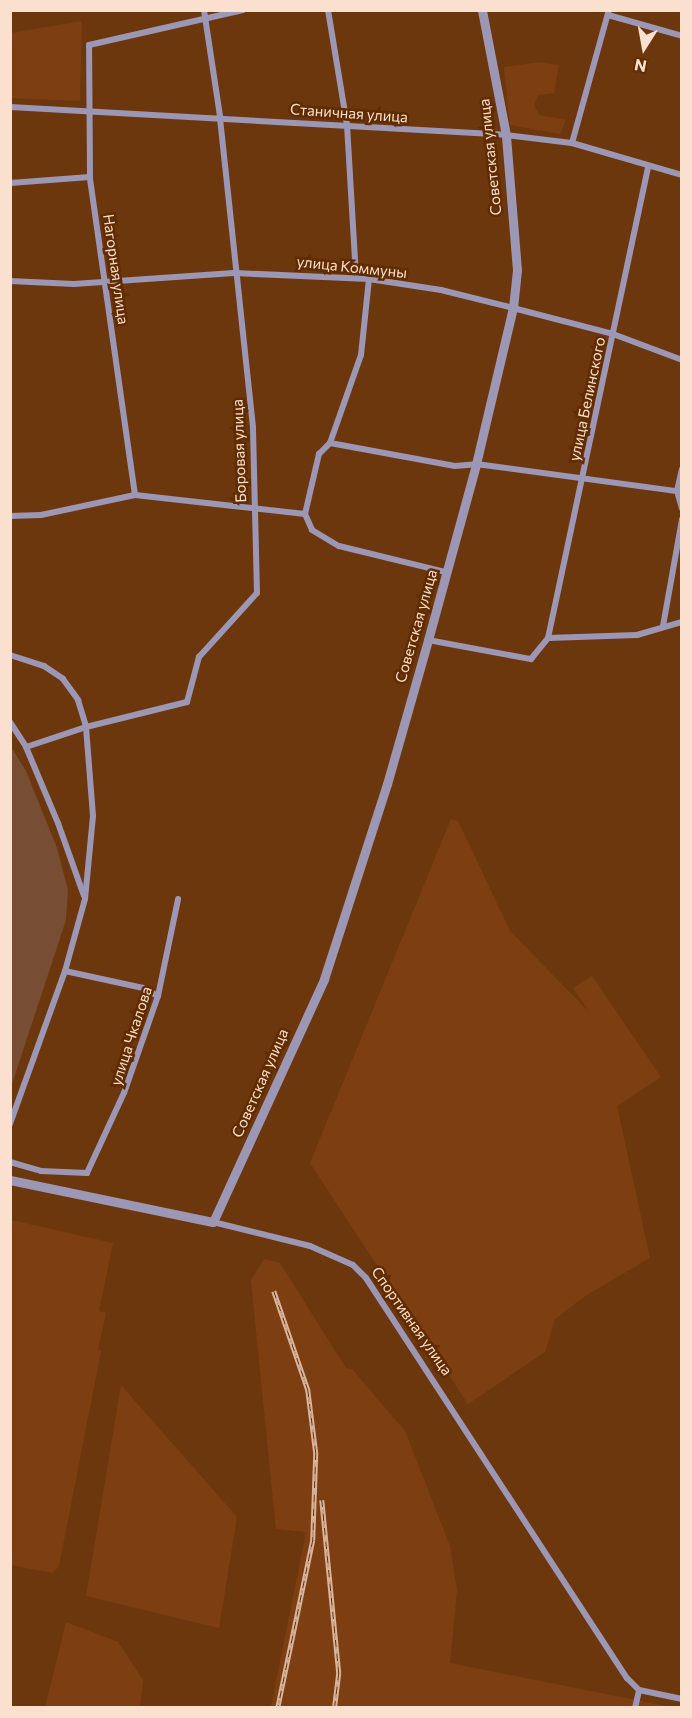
<!DOCTYPE html>
<meta charset="utf-8">
<style>
body{margin:0}
#map{position:relative;width:692px;height:1718px;overflow:hidden;background:#6d370e;font-family:Commissioner,sans-serif}
div>[style]{position:absolute}
[style*='--x']{left:calc(var(--x)*1px);top:calc(var(--y)*1px);width:calc(var(--w)*1px);rotate:calc(var(--a)*1deg)}
.built>*{inset:0;background:#7d3f11}
.green>*{inset:0;background:#774d33}
.minor>*{height:6px;margin:-3px;padding:0 3px;transform-origin:3px;border-radius:3px;background:#9c97b4}
.tertiary>*{height:9px;margin:-4.5px;padding:0 4.5px;transform-origin:4.5px;border-radius:4.5px;background:#9c97b4}
.rail>*{height:4.5px;margin-top:-2.25px;transform-origin:0;background:repeating-linear-gradient(90deg,#612c00 0 7px,#d7b59e 0 14px);box-sizing:border-box;border-block:2px solid #d7b59e}
span{translate:-50% -50%;white-space:nowrap;text-align:center;line-height:1.15;-webkit-text-stroke:5px #612c00;paint-order:stroke}
.street-label{font-size:15px;color:#fbe0d0}
.frame{position:absolute;inset:0;border:12px solid #fbe0d0;pointer-events:none}
.north{position:absolute;left:614px;top:18px;width:60px;height:60px;-webkit-text-stroke:4px #612c00;paint-order:stroke;rotate:191deg;font-size:16px;font-weight:700;line-height:24px;text-align:center;color:#fbe0d0}
.north::after{content:'';display:block;margin:auto;width:21px;height:27px;background:#fbe0d0;clip-path:polygon(50% 0,100% 100%,50% 72%,0 100%)}
</style>
<div id="map">
<div class="built">
<div style="clip-path:polygon(82px 21px,80px 101px,11px 98px,11px 33px)"></div>
<div style="clip-path:polygon(540px 62px,559px 65px,554px 93px,538px 95px,534px 106px,540px 115px,566px 120px,560px 134px,510px 125px,504px 67px)"></div>
<div style="clip-path:polygon(451px 819px,458px 821px,510px 931px,589px 1012px,573px 988px,592px 976px,661px 1077px,617px 1106px,650px 1258px,585px 1296px,555px 1319px,545px 1352px,468px 1404px,310px 1163px)"></div>
<div style="clip-path:polygon(11px 1220px,113px 1243px,99px 1311px,106px 1313px,98px 1350px,101px 1351px,59px 1566px,53px 1573px,11px 1565px)"></div>
<div style="clip-path:polygon(264px 1259px,280px 1263px,346px 1368px,352px 1369px,405px 1431px,450px 1546px,457px 1590px,450px 1663px,671px 1707px,271px 1707px,306px 1532px,276px 1529px,251px 1280px)"></div>
<div style="clip-path:polygon(121px 1385px,237px 1517px,219px 1628px,86px 1596px)"></div>
<div style="clip-path:polygon(66px 1622px,118px 1642px,143px 1680px,140px 1707px,45px 1707px)"></div>
</div>
<div class="green">
<div style="clip-path:polygon(11px 747px,26px 771px,57px 848px,68px 890px,66px 920px,11px 1087px)"></div>
</div>
<div class="minor">
<div style="--x:328;--y:10;--w:117;--a:80.6"></div>
<div style="--x:347;--y:125;--w:153;--a:86.6"></div>
<div style="--x:608;--y:15;--w:77;--a:15.8"></div>
<div style="--x:10;--y:107;--w:497;--a:3.2"></div>
<div style="--x:506;--y:135;--w:66;--a:6.9"></div>
<div style="--x:572;--y:143;--w:115;--a:16.2"></div>
<div style="--x:572;--y:143;--w:138;--a:-74.5"></div>
<div style="--x:10;--y:183;--w:80;--a:-4.3"></div>
<div style="--x:10;--y:281;--w:64;--a:2.7"></div>
<div style="--x:74;--y:284;--w:160;--a:-3.9"></div>
<div style="--x:234;--y:273;--w:135;--a:2.5"></div>
<div style="--x:369;--y:279;--w:73;--a:8.7"></div>
<div style="--x:441;--y:290;--w:74;--a:14"></div>
<div style="--x:513;--y:308;--w:103;--a:14.6"></div>
<div style="--x:613;--y:334;--w:74;--a:20.6"></div>
<div style="--x:330;--y:443;--w:127;--a:10.4"></div>
<div style="--x:455;--y:466;--w:21;--a:-5"></div>
<div style="--x:476;--y:464;--w:208;--a:7.7"></div>
<div style="--x:682;--y:469;--w:23;--a:103"></div>
<div style="--x:677;--y:491;--w:18;--a:74"></div>
<div style="--x:135;--y:495;--w:321;--a:-98.1"></div>
<div style="--x:90;--y:177;--w:132;--a:-90.4"></div>
<div style="--x:89;--y:45;--w:158;--a:-12.8"></div>
<div style="--x:305;--y:514;--w:62;--a:-76.9"></div>
<div style="--x:319;--y:454;--w:16;--a:-45"></div>
<div style="--x:330;--y:443;--w:93;--a:-70.6"></div>
<div style="--x:361;--y:355;--w:76;--a:-84"></div>
<div style="--x:305;--y:514;--w:17;--a:66"></div>
<div style="--x:312;--y:530;--w:31;--a:31"></div>
<div style="--x:339;--y:546;--w:110;--a:13.7"></div>
<div style="--x:10;--y:516;--w:31;--a:-2"></div>
<div style="--x:41;--y:515;--w:96;--a:-12"></div>
<div style="--x:135;--y:495;--w:171;--a:6.4"></div>
<div style="--x:663;--y:626;--w:109;--a:-79.9"></div>
<div style="--x:548;--y:638;--w:482;--a:-78"></div>
<div style="--x:428;--y:640;--w:105;--a:10.5"></div>
<div style="--x:531;--y:659;--w:27;--a:-51"></div>
<div style="--x:548;--y:638;--w:89;--a:-1.9"></div>
<div style="--x:637;--y:635;--w:47;--a:-16.1"></div>
<div style="--x:10;--y:655;--w:36;--a:18"></div>
<div style="--x:44;--y:666;--w:23;--a:34"></div>
<div style="--x:63;--y:679;--w:26;--a:54"></div>
<div style="--x:78;--y:700;--w:28;--a:73"></div>
<div style="--x:86;--y:727;--w:89;--a:85.5"></div>
<div style="--x:93;--y:816;--w:83;--a:95.5"></div>
<div style="--x:85;--y:899;--w:75;--a:105.5"></div>
<div style="--x:65;--y:971;--w:163;--a:109.8"></div>
<div style="--x:10;--y:722;--w:30;--a:57"></div>
<div style="--x:26;--y:747;--w:82;--a:67.2"></div>
<div style="--x:58;--y:823;--w:77;--a:70.4"></div>
<div style="--x:26;--y:747;--w:63;--a:-18.4"></div>
<div style="--x:86;--y:727;--w:104;--a:-13.9"></div>
<div style="--x:187;--y:702;--w:47;--a:-75.1"></div>
<div style="--x:199;--y:657;--w:86;--a:-47.8"></div>
<div style="--x:257;--y:593;--w:166;--a:-91.4"></div>
<div style="--x:253;--y:427;--w:313;--a:-96.1"></div>
<div style="--x:220;--y:116;--w:107;--a:-98.6"></div>
<div style="--x:65;--y:971;--w:80;--a:12.3"></div>
<div style="--x:143;--y:988;--w:17;--a:28"></div>
<div style="--x:10;--y:1162;--w:32;--a:16"></div>
<div style="--x:41;--y:1171;--w:46;--a:2.5"></div>
<div style="--x:87;--y:1173;--w:88;--a:-65.2"></div>
<div style="--x:124;--y:1093;--w:103;--a:-70.7"></div>
<div style="--x:158;--y:996;--w:99;--a:-78.3"></div>
<div style="--x:213;--y:1222;--w:100;--a:13.9"></div>
<div style="--x:310;--y:1246;--w:47;--a:23.8"></div>
<div style="--x:353;--y:1265;--w:18;--a:45"></div>
<div style="--x:366;--y:1278;--w:478;--a:56.9"></div>
<div style="--x:627;--y:1678;--w:17;--a:45"></div>
<div style="--x:639;--y:1690;--w:44;--a:11.8"></div>
<div style="--x:635;--y:1708;--w:18;--a:-77"></div>
</div>
<div class="tertiary">
<div style="--x:10;--y:1180;--w:207;--a:11.7"></div>
<div style="--x:213;--y:1222;--w:267;--a:-65.4"></div>
<div style="--x:324;--y:979;--w:205;--a:-72.1"></div>
<div style="--x:387;--y:784;--w:150;--a:-74.1"></div>
<div style="--x:428;--y:640;--w:182;--a:-74.7"></div>
<div style="--x:476;--y:464;--w:160;--a:-76.7"></div>
<div style="--x:513;--y:308;--w:38;--a:-84"></div>
<div style="--x:517;--y:270;--w:135;--a:-94.7"></div>
<div style="--x:506;--y:135;--w:127;--a:-100.9"></div>
</div>
<div class="rail">
<div style="--x:274;--y:1291;--w:105;--a:71"></div>
<div style="--x:308;--y:1390;--w:64;--a:82.8"></div>
<div style="--x:316;--y:1453;--w:87;--a:92"></div>
<div style="--x:313;--y:1540;--w:172;--a:101.8"></div>
<div style="--x:322;--y:1500;--w:174;--a:84.4"></div>
<div style="--x:339;--y:1673;--w:35;--a:97"></div>
</div>
<div class="street-label">
<span style="left:349px;top:113px;rotate:4deg">Станичная улица</span>
<span style="left:490px;top:157px;rotate:-96deg">Советская улица</span>
<span style="left:352px;top:267px;rotate:6deg">улица Коммуны</span>
<span style="left:116px;top:269px;rotate:82deg">Нагорная улица</span>
<span style="left:587px;top:399px;rotate:-78deg">улица Белинского</span>
<span style="left:239px;top:451px;rotate:-92deg">Боровая улица</span>
<span style="left:416px;top:626px;rotate:-74deg">Советская улица</span>
<span style="left:131px;top:1036px;rotate:-72deg">улица Чкалова</span>
<span style="left:260px;top:1083px;rotate:-66deg">Советская улица</span>
<span style="left:412px;top:1321px;rotate:55deg">Спортивная улица</span>
</div>
<div class="frame"></div>
<div class="north">N</div>
</div>
